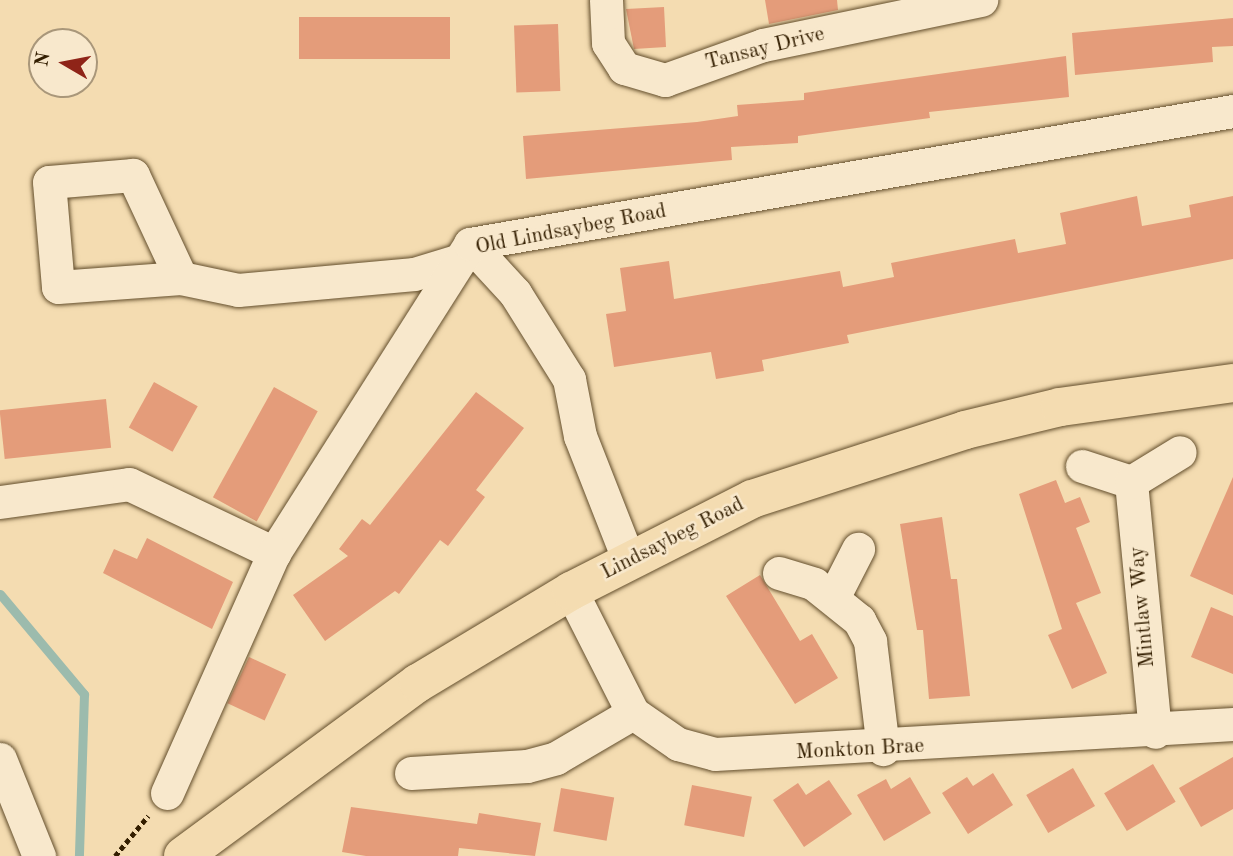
<!DOCTYPE html>
<style>
body{margin:0}
#map{position:relative;width:1233px;height:856px;overflow:hidden;background:#f4dcb1;font-family:"Old Standard TT",serif}
div>[style]{position:absolute}
[style*='--x']{left:calc(var(--x)*1px);top:calc(var(--y)*1px);width:calc(var(--w)*1px);rotate:calc(var(--a)*1deg)}
.stream>*{height:9px;margin:-4.5px;padding:0 4.5px;transform-origin:4.5px;border-radius:4.5px;background:#9cbbad}
.building>*{inset:0;background:#e49c7a;transform-origin:0 0}
.path>*{height:4.5px;margin-top:-2.25px;transform-origin:0;background:repeating-linear-gradient(90deg,#331e00 0 5px,transparent 0 8.5px)}
.roads{filter:drop-shadow(0 0 2px #634e2c) drop-shadow(0 0 2px #634e2c)}
.minor>*{height:33px;margin:-16.5px;padding:0 16.5px;transform-origin:16.5px;border-radius:16.5px;background:#f8e8cc}
.major>*{height:38px;margin:-19px;padding:0 19px;transform-origin:19px;border-radius:19px;background:#f4dcb1}
span{translate:-50% -50%;white-space:nowrap;text-align:center;line-height:1.15;-webkit-text-stroke:5px #f8e8cc;paint-order:stroke}
.street-label{font-size:21px;color:#331e00}
.north{position:absolute;left:28px;top:28px;width:70px;height:70px;box-sizing:border-box;background:#f8e8cc;border:2px solid #a9977a;border-radius:50%;rotate:280deg;font-size:19px;font-weight:700;line-height:28px;text-align:center;color:#331e00}
.north::after{content:'';display:block;margin:auto;width:24px;height:32px;background:#8f2418;clip-path:polygon(50% 0,100% 100%,50% 72%,0 100%)}
</style>
<div id="map">
<div class="stream">
<div style="--x:0;--y:594;--w:131;--a:50"></div>
<div style="--x:84;--y:694;--w:162;--a:91.8"></div>
</div>
<div class="building">
<div style="clip-path:polygon(765px 0,837px 0,838px 10px,769px 24px)"></div>
<div style="clip-path:polygon(664px 7px,666px 47px,634px 49px,626px 9px)"></div>
<div style="left:450px;top:17px;width:42px;height:151px;rotate:90deg"></div>
<div style="clip-path:polygon(1233px 18px,1233px 46px,1212px 47px,1213px 62px,1075px 75px,1072px 33px)"></div>
<div style="left:558px;top:24px;width:67px;height:44px;rotate:88deg"></div>
<div style="clip-path:polygon(1066px 56px,1069px 97px,929px 112px,930px 118px,798px 136px,798px 143px,731px 147px,732px 160px,526px 179px,523px 136px,697px 122px,738px 116px,737px 105px,804px 100px,804px 93px)"></div>
<div style="clip-path:polygon(1137px 196px,1142px 226px,1191px 217px,1189px 205px,1233px 196px,1233px 259px,847px 335px,849px 343px,762px 360px,764px 371px,716px 379px,711px 352px,614px 367px,606px 314px,626px 311px,620px 268px,669px 261px,674px 299px,840px 271px,843px 287px,894px 277px,891px 263px,937px 254px,1015px 239px,1018px 253px,1066px 244px,1060px 213px)"></div>
<div style="left:154px;top:382px;width:50px;height:52px;rotate:29deg"></div>
<div style="left:274px;top:387px;width:50px;height:126px;rotate:29deg"></div>
<div style="clip-path:polygon(476px 392px,524px 428px,476px 490px,485px 497px,448px 546px,440px 540px,399px 594px,395px 591px,325px 641px,293px 595px,348px 556px,339px 549px,362px 519px,370px 525px)"></div>
<div style="left:106px;top:399px;width:49px;height:107px;rotate:84deg"></div>
<div style="clip-path:polygon(1233px 477px,1233px 595px,1190px 576px)"></div>
<div style="clip-path:polygon(1056px 480px,1065px 503px,1080px 497px,1090px 522px,1076px 528px,1101px 593px,1076px 603px,1107px 673px,1072px 689px,1048px 635px,1062px 629px,1019px 494px)"></div>
<div style="clip-path:polygon(942px 517px,951px 579px,957px 579px,970px 696px,929px 699px,923px 630px,917px 630px,900px 524px)"></div>
<div style="clip-path:polygon(147px 538px,233px 582px,212px 629px,103px 573px,114px 549px,137px 559px)"></div>
<div style="clip-path:polygon(760px 575px,800px 641px,812px 634px,838px 678px,795px 704px,726px 596px)"></div>
<div style="clip-path:polygon(1211px 607px,1233px 616px,1233px 674px,1191px 657px)"></div>
<div style="left:249px;top:657px;width:41px;height:51px;rotate:25deg"></div>
<div style="clip-path:polygon(1233px 757px,1233px 809px,1201px 827px,1179px 788px)"></div>
<div style="left:1153px;top:764px;width:44px;height:57px;rotate:59deg"></div>
<div style="left:1073px;top:768px;width:44px;height:54px;rotate:60deg"></div>
<div style="clip-path:polygon(993px 773px,1013px 805px,968px 834px,942px 793px,967px 777px,973px 786px)"></div>
<div style="clip-path:polygon(910px 777px,931px 813px,884px 841px,857px 795px,886px 779px,891px 789px)"></div>
<div style="clip-path:polygon(829px 780px,852px 814px,804px 847px,773px 800px,798px 783px,806px 795px)"></div>
<div style="left:692px;top:785px;width:61px;height:41px;rotate:11deg"></div>
<div style="left:561px;top:788px;width:54px;height:44px;rotate:10deg"></div>
<div style="clip-path:polygon(351px 807px,477px 824px,479px 813px,541px 823px,535px 856px,459px 848px,458px 856px,366px 856px,342px 852px)"></div>
</div>
<div class="path">
<div style="--x:115;--y:856;--w:52;--a:-50.5"></div>
</div>
<div class="roads">
<div class="minor">
<div style="--x:606;--y:0;--w:43;--a:87.3"></div>
<div style="--x:608;--y:43;--w:30;--a:57"></div>
<div style="--x:624;--y:68;--w:43;--a:16.3"></div>
<div style="--x:665;--y:80;--w:104;--a:-19.7"></div>
<div style="--x:763;--y:45;--w:223;--a:-11.7"></div>
<div style="--x:470;--y:244;--w:67;--a:47.4"></div>
<div style="--x:515;--y:293;--w:102;--a:57.9"></div>
<div style="--x:569;--y:379;--w:58;--a:79.1"></div>
<div style="--x:580;--y:436;--w:134;--a:68.6"></div>
<div style="--x:181;--y:278;--w:114;--a:-115"></div>
<div style="--x:133;--y:175;--w:84;--a:175.2"></div>
<div style="--x:49;--y:182;--w:105;--a:85.1"></div>
<div style="--x:58;--y:287;--w:123;--a:-4.2"></div>
<div style="--x:181;--y:278;--w:58;--a:11.9"></div>
<div style="--x:238;--y:290;--w:177;--a:-5.2"></div>
<div style="--x:414;--y:274;--w:48;--a:-16.9"></div>
<div style="--x:1082;--y:466;--w:52;--a:18.1"></div>
<div style="--x:1131;--y:482;--w:251;--a:84.5"></div>
<div style="--x:1131;--y:482;--w:57;--a:-31.5"></div>
<div style="--x:0;--y:502;--w:130;--a:-7.9"></div>
<div style="--x:129;--y:484;--w:161;--a:25.4"></div>
<div style="--x:274;--y:553;--w:366;--a:-57.6"></div>
<div style="--x:470;--y:244;--w:775;--a:-9.89"></div>
<div style="--x:779;--y:573;--w:37;--a:17"></div>
<div style="--x:814;--y:584;--w:58;--a:38.7"></div>
<div style="--x:859;--y:620;--w:24;--a:62"></div>
<div style="--x:870;--y:641;--w:109;--a:83.1"></div>
<div style="--x:571;--y:591;--w:137;--a:63.1"></div>
<div style="--x:633;--y:713;--w:55;--a:34.6"></div>
<div style="--x:678;--y:744;--w:38;--a:15"></div>
<div style="--x:715;--y:754;--w:519;--a:-3.31"></div>
<div style="--x:834;--y:596;--w:53;--a:-62.9"></div>
<div style="--x:0;--y:759;--w:105;--a:68.1"></div>
<div style="--x:411;--y:773;--w:116;--a:-3.5"></div>
<div style="--x:527;--y:766;--w:30;--a:-15"></div>
<div style="--x:556;--y:758;--w:89;--a:-30.3"></div>
<div style="--x:167;--y:793;--w:263;--a:-66"></div>
</div>
<div class="major">
<div style="--x:183;--y:856;--w:292;--a:-36.4"></div>
<div style="--x:418;--y:683;--w:179;--a:-31"></div>
<div style="--x:571;--y:591;--w:203;--a:-26.9"></div>
<div style="--x:752;--y:499;--w:224;--a:-17.9"></div>
<div style="--x:965;--y:430;--w:98;--a:-13.6"></div>
<div style="--x:1060;--y:407;--w:175;--a:-7.9"></div>
</div>
</div>
<div class="street-label">
<span style="left:765px;top:49px;rotate:-14deg">Tansay Drive</span>
<span style="left:571px;top:230px;rotate:-11deg">Old Lindsaybeg Road</span>
<span style="left:673px;top:539px;rotate:-27deg">Lindsaybeg Road</span>
<span style="left:1143px;top:607px;rotate:-95deg">Mintlaw Way</span>
<span style="left:860px;top:750px;rotate:-3deg">Monkton Brae</span>
</div>
<div class="north">N</div>
</div>
